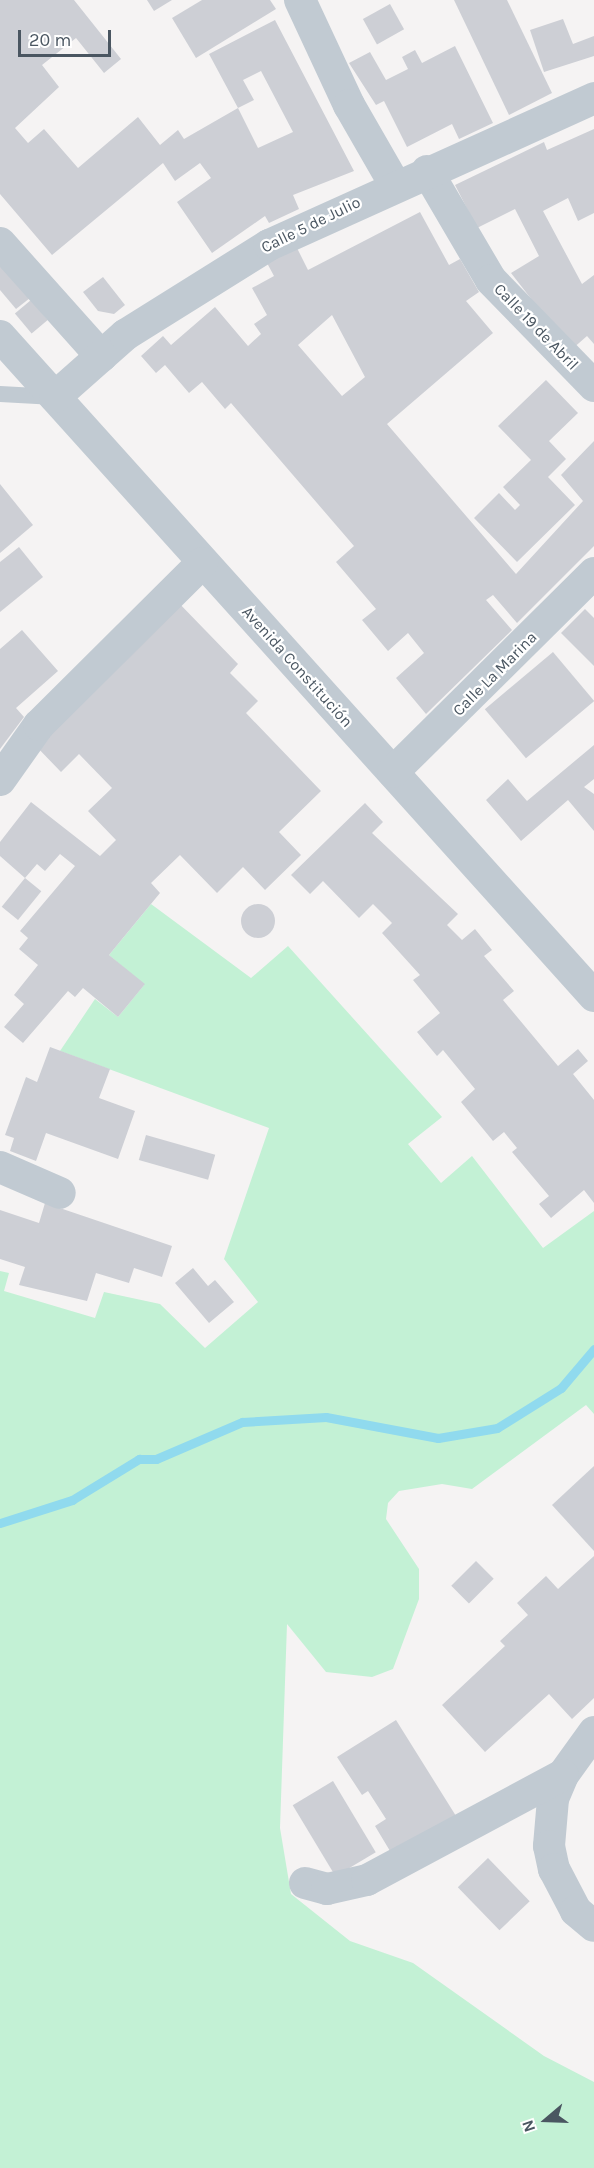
<!DOCTYPE html>
<meta charset="utf-8">
<style>
body{margin:0}
#map{position:relative;width:594px;height:2168px;overflow:hidden;background:#f5f3f3;font-family:Karla,sans-serif}
div>[style]{position:absolute}
[style*='--x']{left:calc(var(--x)*1px);top:calc(var(--y)*1px);width:calc(var(--w)*1px);rotate:calc(var(--a)*1deg)}
.green>*{inset:0;background:#c3f1d5}
.stream>*{height:9px;margin:-4.5px;padding:0 4.5px;transform-origin:4.5px;border-radius:4.5px;background:#90daee}
.building>*{inset:0;background:#cdcfd5;transform-origin:0 0}
.round{border-radius:50%}
.lane>*{height:16px;margin:-8px;padding:0 8px;transform-origin:8px;border-radius:8px;background:#c1cad2}
.street>*{height:32px;margin:-16px;padding:0 16px;transform-origin:16px;border-radius:16px;background:#c1cad2}
span{translate:-50% -50%;white-space:nowrap;text-align:center;line-height:1.15;-webkit-text-stroke:4.5px #fff;paint-order:stroke}
.street-label{font-size:16px;color:#4a5661}
.north{position:absolute;left:516px;top:2090px;width:60px;height:60px;-webkit-text-stroke:4px #fff;paint-order:stroke;rotate:251deg;font-size:16px;font-weight:700;line-height:24px;text-align:center;color:#4a5661}
.north::after{content:'';display:block;margin:auto;width:21px;height:27px;background:#4a5661;clip-path:polygon(50% 0,100% 100%,50% 72%,0 100%)}
.scale{position:absolute;left:18px;top:30px;width:93px;height:27px;box-sizing:border-box;border:3px solid #4a5661;border-top:0;padding-left:8px;font-size:18px;line-height:21px;white-space:nowrap;color:#4a5661;-webkit-text-stroke:4px #fff;paint-order:stroke}
</style>
<div id="map">
<div class="green">
<div style="clip-path:polygon(151px 904px,251px 978px,288px 946px,442px 1117px,408px 1144px,441px 1183px,472px 1156px,543px 1248px,594px 1211px,594px 1414px,586px 1405px,472px 1489px,442px 1484px,399px 1491px,388px 1503px,386px 1519px,419px 1569px,419px 1599px,393px 1669px,372px 1677px,326px 1672px,287px 1624px,280px 1828px,291px 1894px,350px 1941px,413px 1963px,544px 2056px,594px 2082px,594px 2168px,0 2168px,0 1271px,9px 1273px,4px 1291px,95px 1318px,104px 1292px,160px 1304px,205px 1348px,258px 1302px,224px 1259px,269px 1128px,60px 1051px,95px 999px,118px 1017px,144px 985px,109px 955px)"></div>
</div>
<div class="stream">
<div style="--x:0;--y:1523;--w:76;--a:-17.7"></div>
<div style="--x:72;--y:1500;--w:79;--a:-31.5"></div>
<div style="--x:139;--y:1459;--w:17;--a:0"></div>
<div style="--x:156;--y:1459;--w:94;--a:-23.3"></div>
<div style="--x:242;--y:1422;--w:84;--a:-3.4"></div>
<div style="--x:326;--y:1417;--w:114;--a:10.6"></div>
<div style="--x:438;--y:1438;--w:60;--a:-9.6"></div>
<div style="--x:497;--y:1428;--w:75;--a:-32"></div>
<div style="--x:561;--y:1388;--w:51;--a:-49.8"></div>
</div>
<div class="building">
<div style="clip-path:polygon(0 0,74px 0,121px 59px,104px 73px,76px 38px,42px 65px,59px 87px,15px 128px,28px 143px,44px 129px,78px 168px,138px 117px,160px 145px,178px 130px,184px 139px,238px 108px,258px 148px,293px 132px,261px 71px,243px 80px,254px 100px,238px 108px,209px 54px,275px 20px,354px 171px,293px 195px,299px 209px,269px 223px,265px 216px,212px 253px,177px 202px,211px 178px,200px 163px,175px 181px,163px 163px,52px 255px,0 194px)"></div>
<div style="clip-path:polygon(147px 0,172px 0,154px 11px)"></div>
<div style="clip-path:polygon(202px 0,270px 0,276px 9px,196px 58px,172px 18px)"></div>
<div style="clip-path:polygon(454px 0,507px 0,552px 93px,509px 115px)"></div>
<div style="left:390px;top:4px;width:29px;height:31px;rotate:61deg"></div>
<div style="clip-path:polygon(563px 19px,573px 44px,594px 36px,594px 56px,544px 72px,530px 30px)"></div>
<div style="clip-path:polygon(455px 46px,493px 123px,459px 139px,452px 124px,407px 147px,384px 101px,376px 105px,349px 63px,370px 52px,386px 80px,408px 69px,402px 57px,415px 50px,422px 63px)"></div>
<div style="clip-path:polygon(594px 129px,594px 213px,578px 221px,568px 198px,543px 211px,582px 284px,594px 275px,594px 344px,587px 336px,571px 350px,511px 273px,539px 256px,515px 209px,477px 228px,455px 185px,544px 142px,547px 150px)"></div>
<div style="clip-path:polygon(evenodd,420px 212px,449px 265px,460px 259px,479px 292px,466px 301px,493px 333px,387px 424px,516px 574px,583px 501px,561px 475px,594px 441px,594px 546px,517px 623px,493px 595px,486px 600px,512px 630px,426px 714px,396px 678px,424px 653px,408px 633px,388px 651px,362px 620px,376px 609px,336px 562px,354px 546px,231px 403px,225px 409px,202px 382px,189px 393px,165px 365px,156px 373px,141px 356px,163px 336px,171px 345px,215px 307px,248px 346px,261px 334px,254px 324px,267px 315px,252px 288px,274px 276px,267px 263px,297px 248px,308px 270px,420px 212px,332px 315px,365px 377px,342px 396px,298px 345px,332px 315px)"></div>
<div style="clip-path:polygon(0 262px,30px 298px,16px 309px,0 290px)"></div>
<div style="clip-path:polygon(103px 277px,125px 305px,114px 314px,98px 311px,83px 292px)"></div>
<div style="left:31px;top:300px;width:26px;height:21px;rotate:50deg"></div>
<div style="clip-path:polygon(546px 380px,578px 413px,549px 441px,566px 459px,548px 477px,575px 505px,517px 562px,474px 518px,499px 493px,515px 510px,520px 505px,503px 487px,531px 460px,498px 426px)"></div>
<div style="clip-path:polygon(0 484px,33px 525px,0 553px)"></div>
<div style="clip-path:polygon(19px 547px,43px 577px,0 612px,0 562px)"></div>
<div style="clip-path:polygon(174px 598px,238px 664px,230px 673px,258px 701px,246px 713px,321px 791px,279px 832px,301px 855px,265px 890px,243px 867px,217px 893px,180px 855px,151px 883px,160px 893px,109px 955px,145px 984px,118px 1017px,83px 988px,75px 997px,68px 991px,23px 1043px,4px 1027px,24px 1004px,14px 995px,38px 965px,19px 949px,28px 938px,20px 931px,75px 866px,60px 854px,45px 871px,37px 864px,25px 878px,0 856px,0 842px,31px 802px,100px 856px,116px 840px,88px 811px,112px 788px,79px 754px,61px 772px,32px 742px)"></div>
<div style="clip-path:polygon(585px 609px,594px 618px,594px 666px,561px 633px)"></div>
<div style="clip-path:polygon(22px 630px,58px 671px,16px 708px,24px 717px,0 749px,0 649px)"></div>
<div style="left:553px;top:652px;width:64px;height:89px;rotate:50deg"></div>
<div style="clip-path:polygon(594px 745px,594px 779px,584px 787px,594px 794px,594px 831px,568px 800px,521px 841px,486px 800px,508px 779px,527px 801px)"></div>
<div style="clip-path:polygon(365px 803px,383px 822px,372px 833px,458px 914px,447px 925px,462px 940px,475px 929px,492px 950px,484px 956px,514px 991px,503px 1000px,558px 1066px,578px 1049px,588px 1061px,573px 1074px,594px 1100px,594px 1203px,584px 1190px,551px 1218px,539px 1204px,549px 1196px,512px 1152px,517px 1148px,504px 1132px,493px 1141px,461px 1102px,475px 1089px,443px 1050px,437px 1056px,417px 1032px,440px 1013px,413px 980px,420px 975px,382px 933px,392px 923px,373px 904px,359px 918px,323px 881px,310px 894px,291px 875px)"></div>
<div style="left:25px;top:878px;width:21px;height:37px;rotate:39deg"></div>
<div class="round" style="left:241px;top:904px;width:34px;height:34px"></div>
<div style="clip-path:polygon(50px 1047px,110px 1069px,99px 1098px,135px 1111px,118px 1159px,46px 1133px,36px 1161px,10px 1151px,14px 1138px,5px 1135px,26px 1077px,37px 1082px)"></div>
<div style="left:146px;top:1135px;width:72px;height:26px;rotate:16deg"></div>
<div style="clip-path:polygon(45px 1203px,172px 1246px,162px 1277px,134px 1268px,129px 1283px,96px 1273px,87px 1301px,19px 1285px,25px 1267px,0 1259px,0 1210px,39px 1223px)"></div>
<div style="clip-path:polygon(193px 1268px,208px 1286px,215px 1280px,234px 1302px,209px 1323px,175px 1283px)"></div>
<div style="clip-path:polygon(594px 1466px,594px 1551px,552px 1505px)"></div>
<div style="clip-path:polygon(594px 1556px,594px 1698px,572px 1719px,549px 1694px,485px 1752px,442px 1705px,505px 1646px,500px 1641px,528px 1615px,517px 1603px,546px 1576px,558px 1589px)"></div>
<div style="left:476px;top:1561px;width:25px;height:35px;rotate:45deg"></div>
<div style="clip-path:polygon(396px 1720px,456px 1816px,393px 1856px,375px 1826px,386px 1819px,368px 1791px,362px 1795px,337px 1757px)"></div>
<div style="left:333px;top:1781px;width:83px;height:47px;rotate:59deg"></div>
<div style="left:488px;top:1858px;width:60px;height:42px;rotate:46deg"></div>
</div>
<div class="lane">
<div style="--x:0;--y:394;--w:55;--a:3.1"></div>
</div>
<div class="street">
<div style="--x:300;--y:0;--w:116;--a:65"></div>
<div style="--x:349;--y:105;--w:92;--a:60.1"></div>
<div style="--x:427;--y:171;--w:126;--a:59.6"></div>
<div style="--x:491;--y:280;--w:148;--a:45.8"></div>
<div style="--x:0;--y:243;--w:152;--a:48.2"></div>
<div style="--x:0;--y:336;--w:888;--a:48.01"></div>
<div style="--x:55;--y:397;--w:94;--a:-41.5"></div>
<div style="--x:125;--y:335;--w:170;--a:-32"></div>
<div style="--x:269;--y:245;--w:357;--a:-24.3"></div>
<div style="--x:393;--y:772;--w:283;--a:-44.7"></div>
<div style="--x:0;--y:780;--w:67;--a:-54.7"></div>
<div style="--x:39;--y:725;--w:230;--a:-44.8"></div>
<div style="--x:0;--y:1167;--w:65;--a:23.4"></div>
<div style="--x:594;--y:1732;--w:53;--a:125.8"></div>
<div style="--x:563;--y:1775;--w:26;--a:113"></div>
<div style="--x:553;--y:1799;--w:47;--a:94.9"></div>
<div style="--x:549;--y:1846;--w:24;--a:78"></div>
<div style="--x:554;--y:1869;--w:47;--a:62.4"></div>
<div style="--x:576;--y:1911;--w:23;--a:40"></div>
<div style="--x:305;--y:1883;--w:23;--a:15"></div>
<div style="--x:327;--y:1889;--w:41;--a:-12.7"></div>
<div style="--x:367;--y:1880;--w:222;--a:-28.2"></div>
</div>
<div class="street-label">
<span style="left:311px;top:225px;rotate:-26deg">Calle 5 de Julio</span>
<span style="left:536px;top:327px;rotate:46deg">Calle 19 de Abril</span>
<span style="left:297px;top:667px;rotate:48deg">Avenida Constitución</span>
<span style="left:495px;top:674px;rotate:-45deg">Calle La Marina</span>
</div>
<div class="north">N</div>
<div class="scale">20 m</div>
</div>
